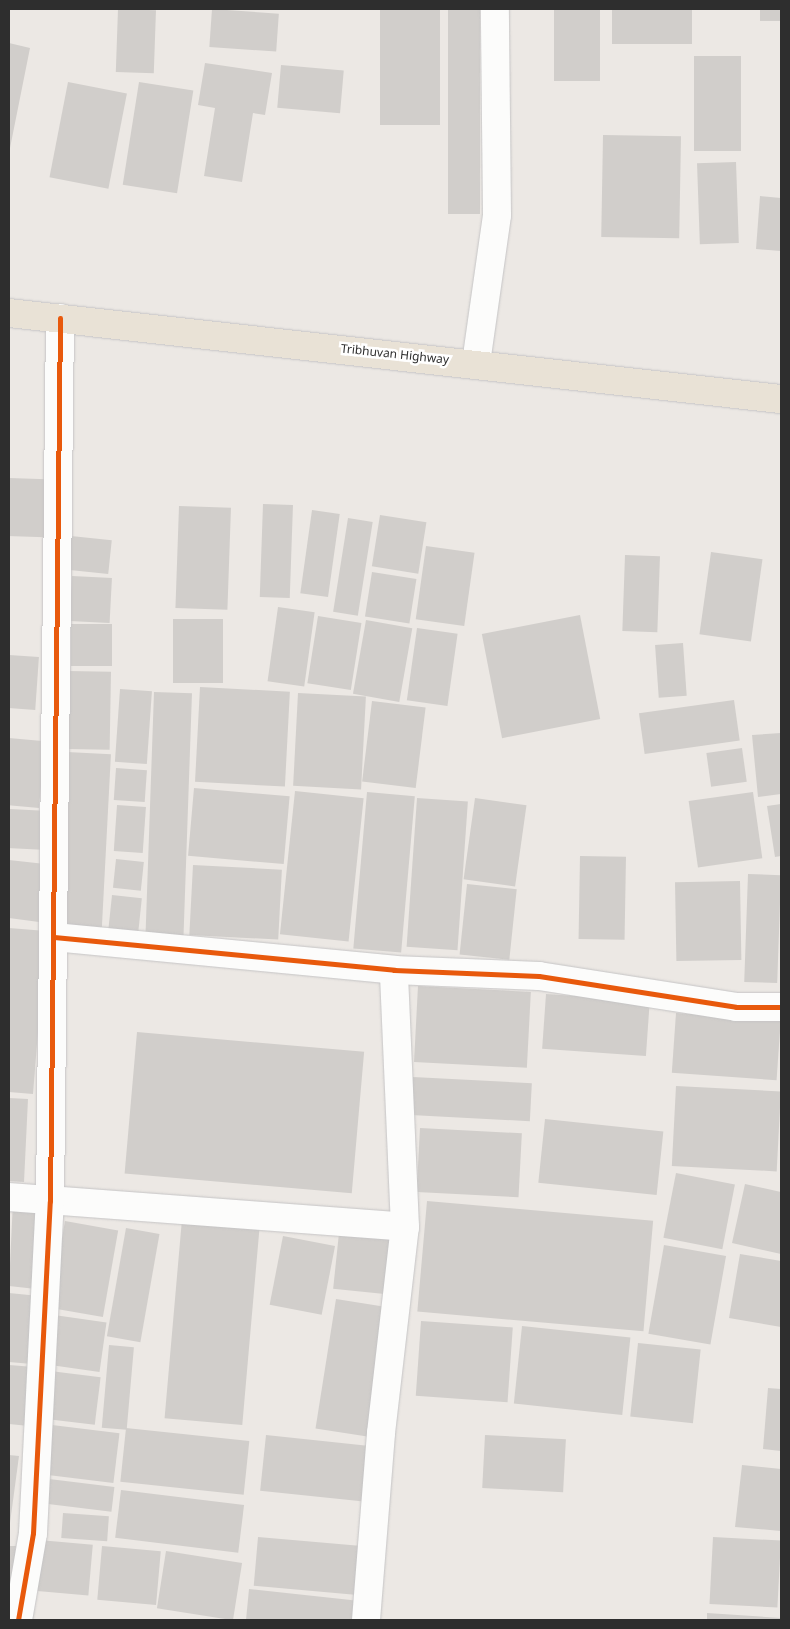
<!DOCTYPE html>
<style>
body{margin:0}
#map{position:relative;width:790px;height:1629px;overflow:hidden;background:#ece8e4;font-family:"Noto Sans",sans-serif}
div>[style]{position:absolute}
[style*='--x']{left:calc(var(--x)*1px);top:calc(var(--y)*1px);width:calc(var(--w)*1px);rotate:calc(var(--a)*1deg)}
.building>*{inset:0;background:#d1cecb;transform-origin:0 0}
.roads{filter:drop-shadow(0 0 1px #c5c4c5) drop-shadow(0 0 1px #c5c4c5)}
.minor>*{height:28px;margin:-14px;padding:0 14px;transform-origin:14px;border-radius:14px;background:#fcfcfb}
.trunk>*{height:28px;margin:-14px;padding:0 14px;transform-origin:14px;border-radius:14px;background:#e9e2d6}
.cycleway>*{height:5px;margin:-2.5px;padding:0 2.5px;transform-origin:2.5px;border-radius:2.5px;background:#e8590c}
span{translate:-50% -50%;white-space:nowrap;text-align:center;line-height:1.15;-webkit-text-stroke:5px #fff;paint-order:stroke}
.street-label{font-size:12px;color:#2e2e2e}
.frame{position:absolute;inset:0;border:10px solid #2e2e2e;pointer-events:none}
</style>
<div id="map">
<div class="building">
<div style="left:118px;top:9px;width:38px;height:63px;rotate:2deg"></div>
<div style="left:212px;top:9px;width:67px;height:38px;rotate:4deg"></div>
<div style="left:380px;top:9px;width:60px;height:116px"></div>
<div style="left:448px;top:9px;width:32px;height:205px"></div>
<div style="left:554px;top:9px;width:46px;height:72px"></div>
<div style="left:612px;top:9px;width:80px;height:35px"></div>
<div style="left:760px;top:9px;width:21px;height:12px"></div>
<div style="clip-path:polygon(9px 43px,30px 48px,10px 148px,9px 148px)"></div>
<div style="left:694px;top:56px;width:47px;height:95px"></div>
<div style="clip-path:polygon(205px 63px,272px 73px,265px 115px,253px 113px,242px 182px,204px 176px,215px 108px,198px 105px)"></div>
<div style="left:281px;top:65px;width:63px;height:43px;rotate:5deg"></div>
<div style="left:68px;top:82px;width:60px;height:97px;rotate:11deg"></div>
<div style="left:139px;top:82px;width:55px;height:104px;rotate:9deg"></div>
<div style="left:603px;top:135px;width:78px;height:102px;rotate:1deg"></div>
<div style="left:736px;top:162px;width:81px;height:39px;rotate:88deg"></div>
<div style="clip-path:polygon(760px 196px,781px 198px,781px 251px,756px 249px)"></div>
<div style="left:9px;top:478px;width:38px;height:58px;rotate:2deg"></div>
<div style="left:263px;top:504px;width:30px;height:93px;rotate:2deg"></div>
<div style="left:179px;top:506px;width:52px;height:102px;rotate:2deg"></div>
<div style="left:312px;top:510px;width:28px;height:84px;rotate:8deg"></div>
<div style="left:380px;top:515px;width:47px;height:52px;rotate:9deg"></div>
<div style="left:348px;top:518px;width:25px;height:95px;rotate:9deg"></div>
<div style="left:71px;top:536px;width:41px;height:34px;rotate:6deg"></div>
<div style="left:426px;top:546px;width:49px;height:74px;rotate:8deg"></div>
<div style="left:711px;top:552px;width:52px;height:83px;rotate:8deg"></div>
<div style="left:625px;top:555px;width:35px;height:76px;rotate:2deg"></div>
<div style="left:372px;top:572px;width:45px;height:45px;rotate:9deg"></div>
<div style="left:72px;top:576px;width:40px;height:45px;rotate:3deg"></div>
<div style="left:278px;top:607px;width:37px;height:75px;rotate:8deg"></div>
<div style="left:580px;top:615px;width:106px;height:100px;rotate:79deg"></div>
<div style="left:318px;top:616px;width:44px;height:68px;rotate:9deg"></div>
<div style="left:173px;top:619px;width:50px;height:64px"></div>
<div style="left:366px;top:620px;width:47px;height:75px;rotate:10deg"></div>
<div style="left:71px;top:624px;width:41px;height:42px"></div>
<div style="left:417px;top:628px;width:41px;height:73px;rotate:8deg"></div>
<div style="left:683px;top:643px;width:53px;height:28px;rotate:86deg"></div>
<div style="left:9px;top:655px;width:30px;height:53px;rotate:4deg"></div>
<div style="left:68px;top:671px;width:43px;height:78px;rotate:1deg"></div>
<div style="left:200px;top:687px;width:90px;height:95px;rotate:3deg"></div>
<div style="left:120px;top:689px;width:32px;height:73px;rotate:4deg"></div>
<div style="left:154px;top:692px;width:38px;height:243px;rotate:2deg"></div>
<div style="left:298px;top:693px;width:68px;height:93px;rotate:3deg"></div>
<div style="left:734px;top:700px;width:41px;height:96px;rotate:82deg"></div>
<div style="left:372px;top:701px;width:54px;height:81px;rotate:7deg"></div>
<div style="clip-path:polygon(781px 733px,781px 794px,758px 797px,752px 735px)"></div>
<div style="left:9px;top:738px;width:36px;height:67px;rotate:5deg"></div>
<div style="left:742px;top:748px;width:34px;height:36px;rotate:82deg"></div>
<div style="left:67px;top:752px;width:44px;height:173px;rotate:3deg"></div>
<div style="left:116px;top:768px;width:31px;height:32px;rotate:4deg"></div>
<div style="left:194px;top:788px;width:96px;height:68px;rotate:5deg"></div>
<div style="left:295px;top:791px;width:69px;height:144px;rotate:6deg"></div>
<div style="left:367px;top:792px;width:48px;height:157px;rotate:5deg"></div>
<div style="left:753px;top:792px;width:67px;height:65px;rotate:82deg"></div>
<div style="left:417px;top:798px;width:51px;height:149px;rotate:4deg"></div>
<div style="left:475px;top:798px;width:52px;height:82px;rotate:8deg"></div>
<div style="clip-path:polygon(781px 804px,781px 856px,775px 857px,767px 806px)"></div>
<div style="left:117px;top:805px;width:29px;height:46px;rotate:4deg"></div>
<div style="left:9px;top:809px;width:35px;height:39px;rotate:3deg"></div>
<div style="left:580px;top:856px;width:46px;height:83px;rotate:1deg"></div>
<div style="left:116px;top:859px;width:28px;height:29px;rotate:6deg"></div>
<div style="clip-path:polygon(9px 860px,45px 864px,39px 922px,9px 918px)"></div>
<div style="left:193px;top:865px;width:89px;height:70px;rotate:3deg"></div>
<div style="left:748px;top:874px;width:33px;height:108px;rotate:2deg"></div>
<div style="left:740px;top:881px;width:79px;height:65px;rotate:89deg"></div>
<div style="left:467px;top:884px;width:50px;height:71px;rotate:6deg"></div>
<div style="left:112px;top:895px;width:30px;height:36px;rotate:6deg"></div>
<div style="clip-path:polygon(9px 928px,46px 931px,33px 1094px,9px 1092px)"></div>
<div style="left:418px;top:986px;width:113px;height:76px;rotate:3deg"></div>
<div style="left:546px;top:994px;width:104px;height:55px;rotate:4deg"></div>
<div style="left:676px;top:1013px;width:105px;height:60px;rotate:4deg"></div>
<div style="left:137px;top:1032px;width:228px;height:142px;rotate:5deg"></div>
<div style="left:413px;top:1077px;width:119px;height:38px;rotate:3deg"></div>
<div style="left:676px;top:1086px;width:105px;height:80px;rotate:3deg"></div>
<div style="clip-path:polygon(9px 1098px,28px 1099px,24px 1182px,9px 1181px)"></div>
<div style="left:545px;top:1119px;width:119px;height:64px;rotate:6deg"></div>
<div style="left:420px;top:1128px;width:102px;height:64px;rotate:3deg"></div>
<div style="left:676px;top:1173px;width:60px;height:66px;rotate:11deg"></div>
<div style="clip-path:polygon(745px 1184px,781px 1192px,781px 1254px,732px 1243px)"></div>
<div style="clip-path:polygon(13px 1201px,46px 1205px,36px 1289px,9px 1286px)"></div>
<div style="left:427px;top:1201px;width:227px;height:111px;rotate:5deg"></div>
<div style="left:182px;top:1219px;width:78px;height:200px;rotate:5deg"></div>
<div style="left:65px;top:1221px;width:54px;height:88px;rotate:10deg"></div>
<div style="left:126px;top:1228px;width:34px;height:110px;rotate:10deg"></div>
<div style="left:339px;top:1233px;width:59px;height:56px;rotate:6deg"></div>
<div style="left:283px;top:1236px;width:53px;height:70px;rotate:11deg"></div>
<div style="left:664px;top:1245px;width:63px;height:90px;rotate:10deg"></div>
<div style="clip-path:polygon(740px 1254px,781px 1261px,781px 1327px,729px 1318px)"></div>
<div style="clip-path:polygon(9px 1293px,39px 1296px,32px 1364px,9px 1362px)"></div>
<div style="left:336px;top:1299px;width:54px;height:131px;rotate:9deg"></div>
<div style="left:54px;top:1315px;width:53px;height:50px;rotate:8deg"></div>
<div style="left:421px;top:1321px;width:92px;height:75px;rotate:4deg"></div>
<div style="left:522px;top:1326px;width:109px;height:78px;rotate:6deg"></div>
<div style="left:638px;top:1343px;width:63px;height:74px;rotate:6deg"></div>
<div style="left:109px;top:1345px;width:25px;height:83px;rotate:5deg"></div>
<div style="clip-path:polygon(9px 1365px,34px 1367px,29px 1426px,9px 1424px)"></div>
<div style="left:50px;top:1371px;width:51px;height:48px;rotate:7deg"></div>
<div style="clip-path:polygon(768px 1388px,781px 1389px,781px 1451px,763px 1449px)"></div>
<div style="left:52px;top:1425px;width:68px;height:50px;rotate:7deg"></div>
<div style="left:126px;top:1428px;width:124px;height:54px;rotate:6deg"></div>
<div style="left:266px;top:1435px;width:109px;height:56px;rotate:6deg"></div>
<div style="left:485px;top:1435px;width:81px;height:53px;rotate:3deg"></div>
<div style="clip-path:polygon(9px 1455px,19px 1456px,10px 1523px,9px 1523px)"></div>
<div style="clip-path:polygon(742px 1465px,781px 1469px,781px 1531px,735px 1527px)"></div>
<div style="left:41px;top:1478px;width:74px;height:25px;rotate:7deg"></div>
<div style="left:121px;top:1490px;width:124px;height:48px;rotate:7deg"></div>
<div style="left:63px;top:1513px;width:46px;height:25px;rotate:4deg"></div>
<div style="left:258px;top:1537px;width:107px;height:49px;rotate:5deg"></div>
<div style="left:713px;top:1537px;width:68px;height:67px;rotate:3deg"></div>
<div style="left:39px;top:1540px;width:54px;height:51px;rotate:5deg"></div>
<div style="clip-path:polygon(9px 1546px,16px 1546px,10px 1598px,9px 1598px)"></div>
<div style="left:102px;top:1546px;width:59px;height:54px;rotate:5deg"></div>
<div style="left:166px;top:1551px;width:77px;height:58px;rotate:9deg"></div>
<div style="clip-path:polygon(249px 1589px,360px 1601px,358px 1620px,246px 1620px)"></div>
<div style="clip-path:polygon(707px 1613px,781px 1618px,781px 1620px,707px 1620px)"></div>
</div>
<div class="roads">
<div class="minor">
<div style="--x:476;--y:363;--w:149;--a:-81.9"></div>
<div style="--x:497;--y:215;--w:206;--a:-90.6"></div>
<div style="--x:54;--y:937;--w:342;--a:5.5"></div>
<div style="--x:394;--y:970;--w:145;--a:2.4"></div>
<div style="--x:539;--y:976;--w:199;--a:8.9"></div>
<div style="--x:736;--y:1007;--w:45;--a:0"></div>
<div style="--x:9;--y:1197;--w:397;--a:4.3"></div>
<div style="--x:18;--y:1620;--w:88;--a:-80.2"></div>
<div style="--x:33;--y:1533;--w:332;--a:-87.1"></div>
<div style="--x:50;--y:1201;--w:883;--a:-89.35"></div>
<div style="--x:366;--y:1620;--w:188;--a:-85.4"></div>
<div style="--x:381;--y:1433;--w:207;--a:-83.4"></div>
<div style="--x:405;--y:1227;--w:257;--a:-92.5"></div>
</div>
<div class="trunk">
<div style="--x:9;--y:313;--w:777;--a:6.36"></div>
</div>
</div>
<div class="cycleway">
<div style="--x:54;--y:937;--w:342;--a:5.5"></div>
<div style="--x:394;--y:970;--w:145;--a:2.4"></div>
<div style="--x:539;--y:976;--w:199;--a:8.9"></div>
<div style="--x:736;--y:1007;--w:45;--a:0"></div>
<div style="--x:18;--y:1620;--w:88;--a:-80.2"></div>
<div style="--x:33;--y:1533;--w:332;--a:-87.1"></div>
<div style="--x:50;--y:1201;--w:883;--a:-89.35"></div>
</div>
<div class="street-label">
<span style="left:395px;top:354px;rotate:6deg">Tribhuvan Highway</span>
</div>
<div class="frame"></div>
</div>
